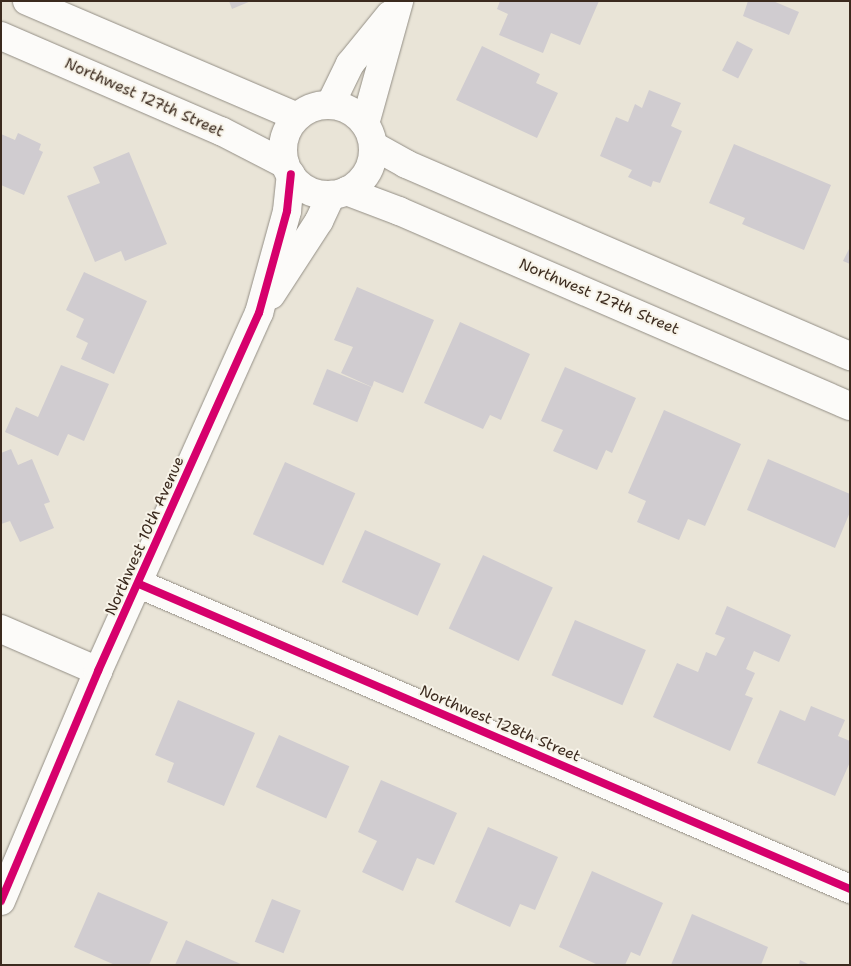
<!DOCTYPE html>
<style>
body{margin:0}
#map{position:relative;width:851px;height:966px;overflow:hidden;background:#e9e4d7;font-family:"Shantell Sans",sans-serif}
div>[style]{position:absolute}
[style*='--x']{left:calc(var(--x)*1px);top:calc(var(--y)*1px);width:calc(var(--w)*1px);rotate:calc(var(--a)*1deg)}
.building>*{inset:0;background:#d0ccd0;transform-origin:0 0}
.roads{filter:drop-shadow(0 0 1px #938e85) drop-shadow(0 0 1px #938e85)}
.minor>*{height:28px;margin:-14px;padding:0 14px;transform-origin:14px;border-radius:14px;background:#fcfbf9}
.minor>.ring{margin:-14px;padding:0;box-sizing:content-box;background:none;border:28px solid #fcfbf9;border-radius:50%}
.cycleway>*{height:8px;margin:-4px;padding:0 4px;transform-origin:4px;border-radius:4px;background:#d6006c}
span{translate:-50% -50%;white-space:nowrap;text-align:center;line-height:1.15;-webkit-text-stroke:4px #f7f3e8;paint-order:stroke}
.street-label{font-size:15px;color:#3b2a1e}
.frame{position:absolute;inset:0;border:2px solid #3b2a1e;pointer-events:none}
</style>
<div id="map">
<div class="building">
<div style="clip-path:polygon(229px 1px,251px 1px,232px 9px)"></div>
<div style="clip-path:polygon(500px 1px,599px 1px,580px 45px,551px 33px,543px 53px,499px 35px,508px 14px,497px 9px)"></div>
<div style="clip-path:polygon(748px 1px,773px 1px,799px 12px,789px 35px,743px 16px)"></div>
<div style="left:737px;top:41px;width:18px;height:33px;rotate:27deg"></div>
<div style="clip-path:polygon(482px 46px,540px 74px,536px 83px,558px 93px,537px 138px,456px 100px)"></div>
<div style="clip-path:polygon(649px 90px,681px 103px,671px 126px,682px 131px,660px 183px,653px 181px,651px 187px,628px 177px,632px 170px,600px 156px,616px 117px,628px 122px,635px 104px,642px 108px)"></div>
<div style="clip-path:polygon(18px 133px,41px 144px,39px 150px,43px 152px,24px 195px,1px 185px,1px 134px,15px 140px)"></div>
<div style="clip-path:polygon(734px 144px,831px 185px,804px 250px,742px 224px,745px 218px,709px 203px)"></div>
<div style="clip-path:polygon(129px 152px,167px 244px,125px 261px,121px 251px,95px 262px,67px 196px,100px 183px,93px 167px)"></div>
<div style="clip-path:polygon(850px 247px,850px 264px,843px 261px)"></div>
<div style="clip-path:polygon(84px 272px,147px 301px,114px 374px,81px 359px,88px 343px,76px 337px,84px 319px,66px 310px)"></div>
<div style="clip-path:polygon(357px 287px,434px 320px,403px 393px,374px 381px,372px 387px,341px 373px,353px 347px,334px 340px)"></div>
<div style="clip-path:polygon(460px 322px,530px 354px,501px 420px,490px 415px,483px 429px,424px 403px)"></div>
<div style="clip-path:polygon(61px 365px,109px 384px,84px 441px,68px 434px,58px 456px,5px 432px,16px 407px,38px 417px)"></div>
<div style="clip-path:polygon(565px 367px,636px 398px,612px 453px,606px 450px,597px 470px,553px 451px,563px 430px,541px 421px)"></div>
<div style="left:327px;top:369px;width:48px;height:38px;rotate:22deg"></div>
<div style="clip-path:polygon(664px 410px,741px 444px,705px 526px,688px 519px,679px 540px,637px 522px,646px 501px,628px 493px)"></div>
<div style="clip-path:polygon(11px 449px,18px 465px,32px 459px,50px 502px,44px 504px,54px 528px,20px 542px,10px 521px,1px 524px,1px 453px)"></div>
<div style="clip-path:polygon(768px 459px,850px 494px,850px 512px,835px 548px,747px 510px)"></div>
<div style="left:285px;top:462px;width:77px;height:79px;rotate:24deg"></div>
<div style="left:365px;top:530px;width:83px;height:57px;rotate:24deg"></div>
<div style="left:483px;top:555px;width:77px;height:81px;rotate:25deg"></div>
<div style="clip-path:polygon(727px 606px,791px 635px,779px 662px,754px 651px,746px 669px,755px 673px,745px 695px,753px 698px,730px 751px,653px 717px,677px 663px,698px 672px,706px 652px,716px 656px,725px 638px,715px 634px)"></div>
<div style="left:575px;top:620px;width:77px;height:60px;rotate:23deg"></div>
<div style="clip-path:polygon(178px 700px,255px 733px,224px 806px,167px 782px,174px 763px,155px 755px)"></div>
<div style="clip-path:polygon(811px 706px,845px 720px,838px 736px,850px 741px,850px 762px,835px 796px,757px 763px,780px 710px,805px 721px)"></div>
<div style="left:279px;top:735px;width:77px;height:57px;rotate:24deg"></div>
<div style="clip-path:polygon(381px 780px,457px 813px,434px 865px,417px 858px,403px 891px,362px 872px,377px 841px,358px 832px)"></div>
<div style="clip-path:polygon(488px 827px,558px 857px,535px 910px,520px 904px,510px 927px,455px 902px)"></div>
<div style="clip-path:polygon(592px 871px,663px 903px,640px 956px,631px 952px,625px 965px,598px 965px,559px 947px)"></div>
<div style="clip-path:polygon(98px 892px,168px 922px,149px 965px,115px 965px,74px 947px)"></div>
<div style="left:272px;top:899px;width:31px;height:46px;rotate:22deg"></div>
<div style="clip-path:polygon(692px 914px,768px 947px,761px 965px,671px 965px)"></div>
<div style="clip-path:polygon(186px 940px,243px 965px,175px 965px)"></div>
<div style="clip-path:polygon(800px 960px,810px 965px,799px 965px)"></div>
</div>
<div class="roads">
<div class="minor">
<div style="--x:27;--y:1;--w:294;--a:23.2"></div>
<div style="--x:1;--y:36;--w:240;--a:23.4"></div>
<div style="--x:221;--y:131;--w:72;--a:27.3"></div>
<div style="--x:330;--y:105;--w:46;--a:-64"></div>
<div style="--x:350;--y:64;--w:63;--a:-50.8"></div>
<div class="ring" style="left:283px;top:105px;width:62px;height:62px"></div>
<div style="--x:365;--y:124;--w:128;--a:-74.5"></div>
<div style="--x:374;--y:146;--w:37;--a:29"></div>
<div style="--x:406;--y:164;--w:484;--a:23.4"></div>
<div style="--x:346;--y:191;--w:57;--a:20.7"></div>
<div style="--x:399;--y:211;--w:491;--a:23.4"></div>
<div style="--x:271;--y:295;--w:88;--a:-57"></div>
<div style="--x:319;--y:221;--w:29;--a:-65"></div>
<div style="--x:139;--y:584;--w:774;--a:23.22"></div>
<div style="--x:1;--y:629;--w:106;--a:23.4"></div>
<div style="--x:1;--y:901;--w:250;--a:-67.1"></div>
<div style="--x:98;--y:671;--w:393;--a:-65.8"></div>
<div style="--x:259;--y:313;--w:106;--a:-74.6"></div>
<div style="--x:287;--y:211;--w:37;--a:-84"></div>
</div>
</div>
<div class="cycleway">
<div style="--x:139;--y:584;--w:774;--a:23.22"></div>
<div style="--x:1;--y:901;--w:250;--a:-67.1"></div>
<div style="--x:98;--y:671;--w:393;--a:-65.8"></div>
<div style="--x:259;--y:313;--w:106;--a:-74.6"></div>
<div style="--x:287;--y:211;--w:37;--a:-84"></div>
</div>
<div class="street-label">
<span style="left:144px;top:98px;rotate:24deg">Northwest 127th Street</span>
<span style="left:599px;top:297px;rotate:23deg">Northwest 127th Street</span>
<span style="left:145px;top:536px;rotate:-66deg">Northwest 10th Avenue</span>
<span style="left:500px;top:724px;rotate:23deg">Northwest 128th Street</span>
</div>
<div class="frame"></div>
</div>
